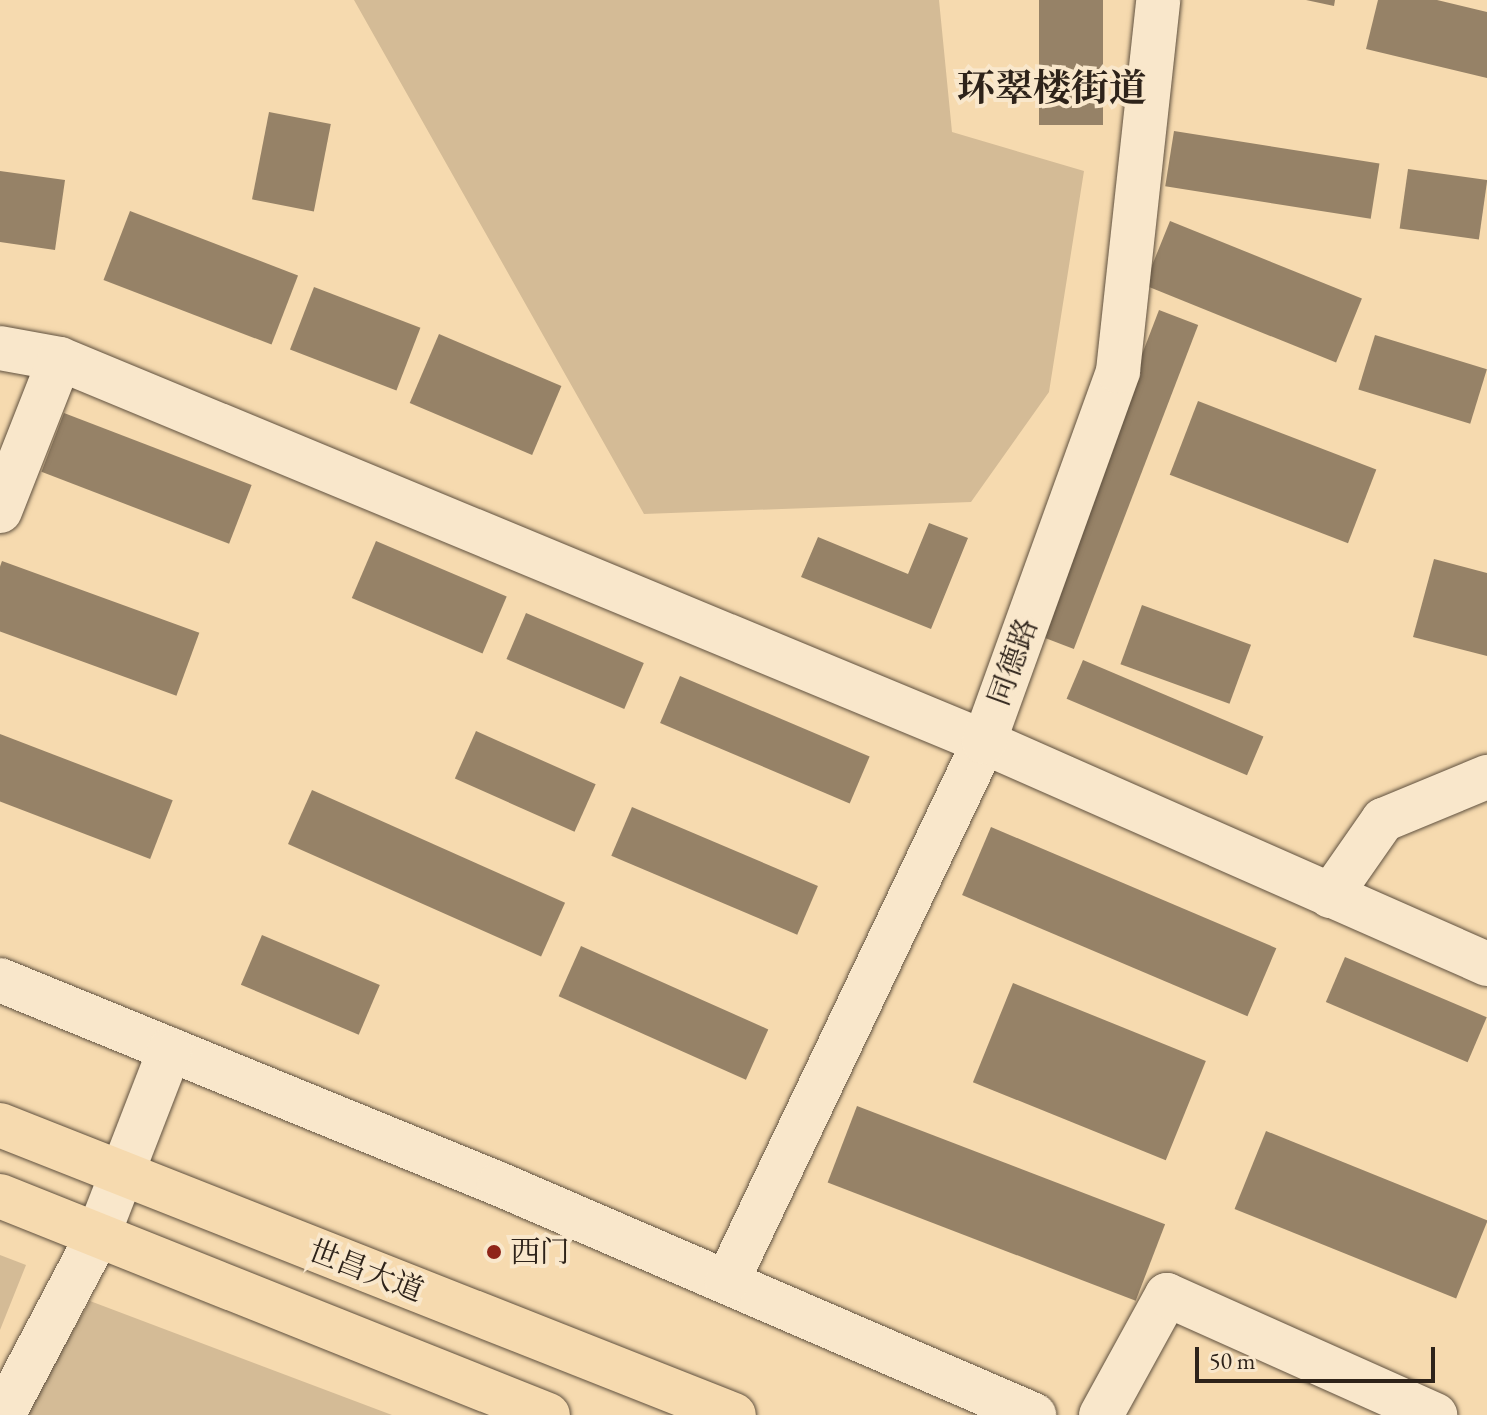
<!DOCTYPE html>
<meta charset="utf-8">
<style>
body{margin:0}
#map{position:relative;width:1487px;height:1415px;overflow:hidden;background:#f6daaf;font-family:"EB Garamond","Noto Serif SC",serif}
div>[style]{position:absolute}
[style*='--x']{left:calc(var(--x)*1px);top:calc(var(--y)*1px);width:calc(var(--w)*1px);rotate:calc(var(--a)*1deg)}
.green>*{inset:0;background:#d4bb96}
.building>*{inset:0;background:#968267;transform-origin:0 0}
.roads{filter:drop-shadow(0 0 2px #60513f) drop-shadow(0 0 2px #60513f)}
.minor>*{height:44px;margin:-22px;padding:0 22px;transform-origin:22px;border-radius:22px;background:#f9e7cb}
.major>*{height:44px;margin:-22px;padding:0 22px;transform-origin:22px;border-radius:22px;background:#f6daaf}
.dots>*{width:22px;height:22px;translate:-50% -50%;box-sizing:border-box;border:4px solid #f9e7cb;border-radius:50%}
span{translate:-50% -50%;white-space:nowrap;text-align:center;line-height:1.15;-webkit-text-stroke:8px #f9e7cb;paint-order:stroke}
.street-label{font-size:30px;color:#2e231a}
.poi-label{font-size:30px;color:#2e231a}
.left{translate:0 -50%;text-align:left}
.district-label{font-size:38px;color:#2e231a;font-weight:700}
.scale{position:absolute;left:1195px;top:1347px;width:240px;height:36px;box-sizing:border-box;border:4px solid #2e231a;border-top:0;padding-left:10px;font-size:24px;line-height:28px;white-space:nowrap;color:#2e231a;-webkit-text-stroke:6px #f9e7cb;paint-order:stroke}
</style>
<div id="map">
<div class="green">
<div style="clip-path:polygon(354px 0,939px 0,952px 132px,1084px 171px,1049px 392px,971px 502px,644px 514px)"></div>
<div style="clip-path:polygon(0 1255px,26px 1265px,0 1330px)"></div>
<div style="clip-path:polygon(90px 1301px,392px 1415px,25px 1415px)"></div>
</div>
<div class="building">
<div style="left:1039px;top:0;width:64px;height:125px"></div>
<div style="clip-path:polygon(1306px 0,1335px 0,1334px 6px)"></div>
<div style="clip-path:polygon(1378px 0,1437px 0,1487px 12px,1487px 78px,1366px 49px)"></div>
<div style="left:269px;top:112px;width:63px;height:89px;rotate:11deg"></div>
<div style="left:1174px;top:131px;width:208px;height:56px;rotate:9deg"></div>
<div style="left:1408px;top:169px;width:80px;height:60px;rotate:8deg"></div>
<div style="clip-path:polygon(0 171px,65px 180px,55px 250px,0 242px)"></div>
<div style="left:130px;top:211px;width:180px;height:74px;rotate:21deg"></div>
<div style="left:1170px;top:221px;width:207px;height:69px;rotate:22deg"></div>
<div style="left:314px;top:287px;width:114px;height:67px;rotate:21deg"></div>
<div style="left:1159px;top:310px;width:42px;height:347px;rotate:21deg"></div>
<div style="left:439px;top:334px;width:133px;height:75px;rotate:23deg"></div>
<div style="left:1375px;top:335px;width:117px;height:57px;rotate:17deg"></div>
<div style="left:1198px;top:401px;width:191px;height:79px;rotate:21deg"></div>
<div style="left:64px;top:413px;width:201px;height:63px;rotate:21deg"></div>
<div style="clip-path:polygon(929px 523px,968px 538px,931px 629px,801px 577px,818px 537px,908px 574px)"></div>
<div style="left:376px;top:541px;width:142px;height:62px;rotate:23deg"></div>
<div style="clip-path:polygon(1434px 559px,1487px 573px,1487px 656px,1413px 637px)"></div>
<div style="left:2px;top:561px;width:210px;height:67px;rotate:20deg"></div>
<div style="left:1142px;top:605px;width:116px;height:63px;rotate:20deg"></div>
<div style="left:526px;top:613px;width:128px;height:50px;rotate:23deg"></div>
<div style="left:1083px;top:660px;width:196px;height:42px;rotate:23deg"></div>
<div style="left:680px;top:676px;width:206px;height:51px;rotate:23deg"></div>
<div style="left:476px;top:731px;width:131px;height:52px;rotate:24deg"></div>
<div style="left:0;top:734px;width:185px;height:63px;rotate:21deg"></div>
<div style="left:312px;top:790px;width:277px;height:59px;rotate:24deg"></div>
<div style="left:632px;top:807px;width:202px;height:53px;rotate:23deg"></div>
<div style="left:991px;top:827px;width:310px;height:74px;rotate:23deg"></div>
<div style="left:262px;top:935px;width:128px;height:54px;rotate:23deg"></div>
<div style="left:581px;top:946px;width:205px;height:55px;rotate:24deg"></div>
<div style="left:1345px;top:957px;width:154px;height:49px;rotate:23deg"></div>
<div style="left:1013px;top:983px;width:208px;height:107px;rotate:22deg"></div>
<div style="left:857px;top:1106px;width:330px;height:82px;rotate:21deg"></div>
<div style="left:1266px;top:1131px;width:239px;height:84px;rotate:22deg"></div>
</div>
<div class="roads">
<div class="minor">
<div style="--x:0;--y:348;--w:61;--a:10.4"></div>
<div style="--x:60;--y:359;--w:1000;--a:22.51"></div>
<div style="--x:984;--y:742;--w:550;--a:23.81"></div>
<div style="--x:0;--y:511;--w:163;--a:-68.5"></div>
<div style="--x:1330;--y:896;--w:93;--a:-55.1"></div>
<div style="--x:1383;--y:820;--w:113;--a:-22.5"></div>
<div style="--x:0;--y:980;--w:539;--a:22.24"></div>
<div style="--x:499;--y:1184;--w:583;--a:23.35"></div>
<div style="--x:727;--y:1282;--w:598;--a:-64.55"></div>
<div style="--x:984;--y:742;--w:394;--a:-70.1"></div>
<div style="--x:1118;--y:371;--w:373;--a:-83.8"></div>
<div style="--x:3;--y:1415;--w:204;--a:-62.2"></div>
<div style="--x:98;--y:1235;--w:199;--a:-68.8"></div>
<div style="--x:1101;--y:1415;--w:137;--a:-61.2"></div>
<div style="--x:1167;--y:1295;--w:294;--a:24.1"></div>
</div>
<div class="major">
<div style="--x:0;--y:1125;--w:789;--a:21.56"></div>
<div style="--x:0;--y:1196;--w:590;--a:21.78"></div>
</div>
</div>
<div class="dots">
<div style="left:494px;top:1252px;background:#8f2418"></div>
</div>
<div class="street-label">
<span style="left:1013px;top:662px;rotate:-70deg">同德路</span>
<span style="left:366px;top:1271px;rotate:21deg">世昌大道</span>
</div>
<div class="poi-label">
<span class="left" style="left:510px;top:1252px">西门</span>
</div>
<div class="district-label">
<span style="left:1052px;top:88px">环翠楼街道</span>
</div>
<div class="scale">50 m</div>
</div>
